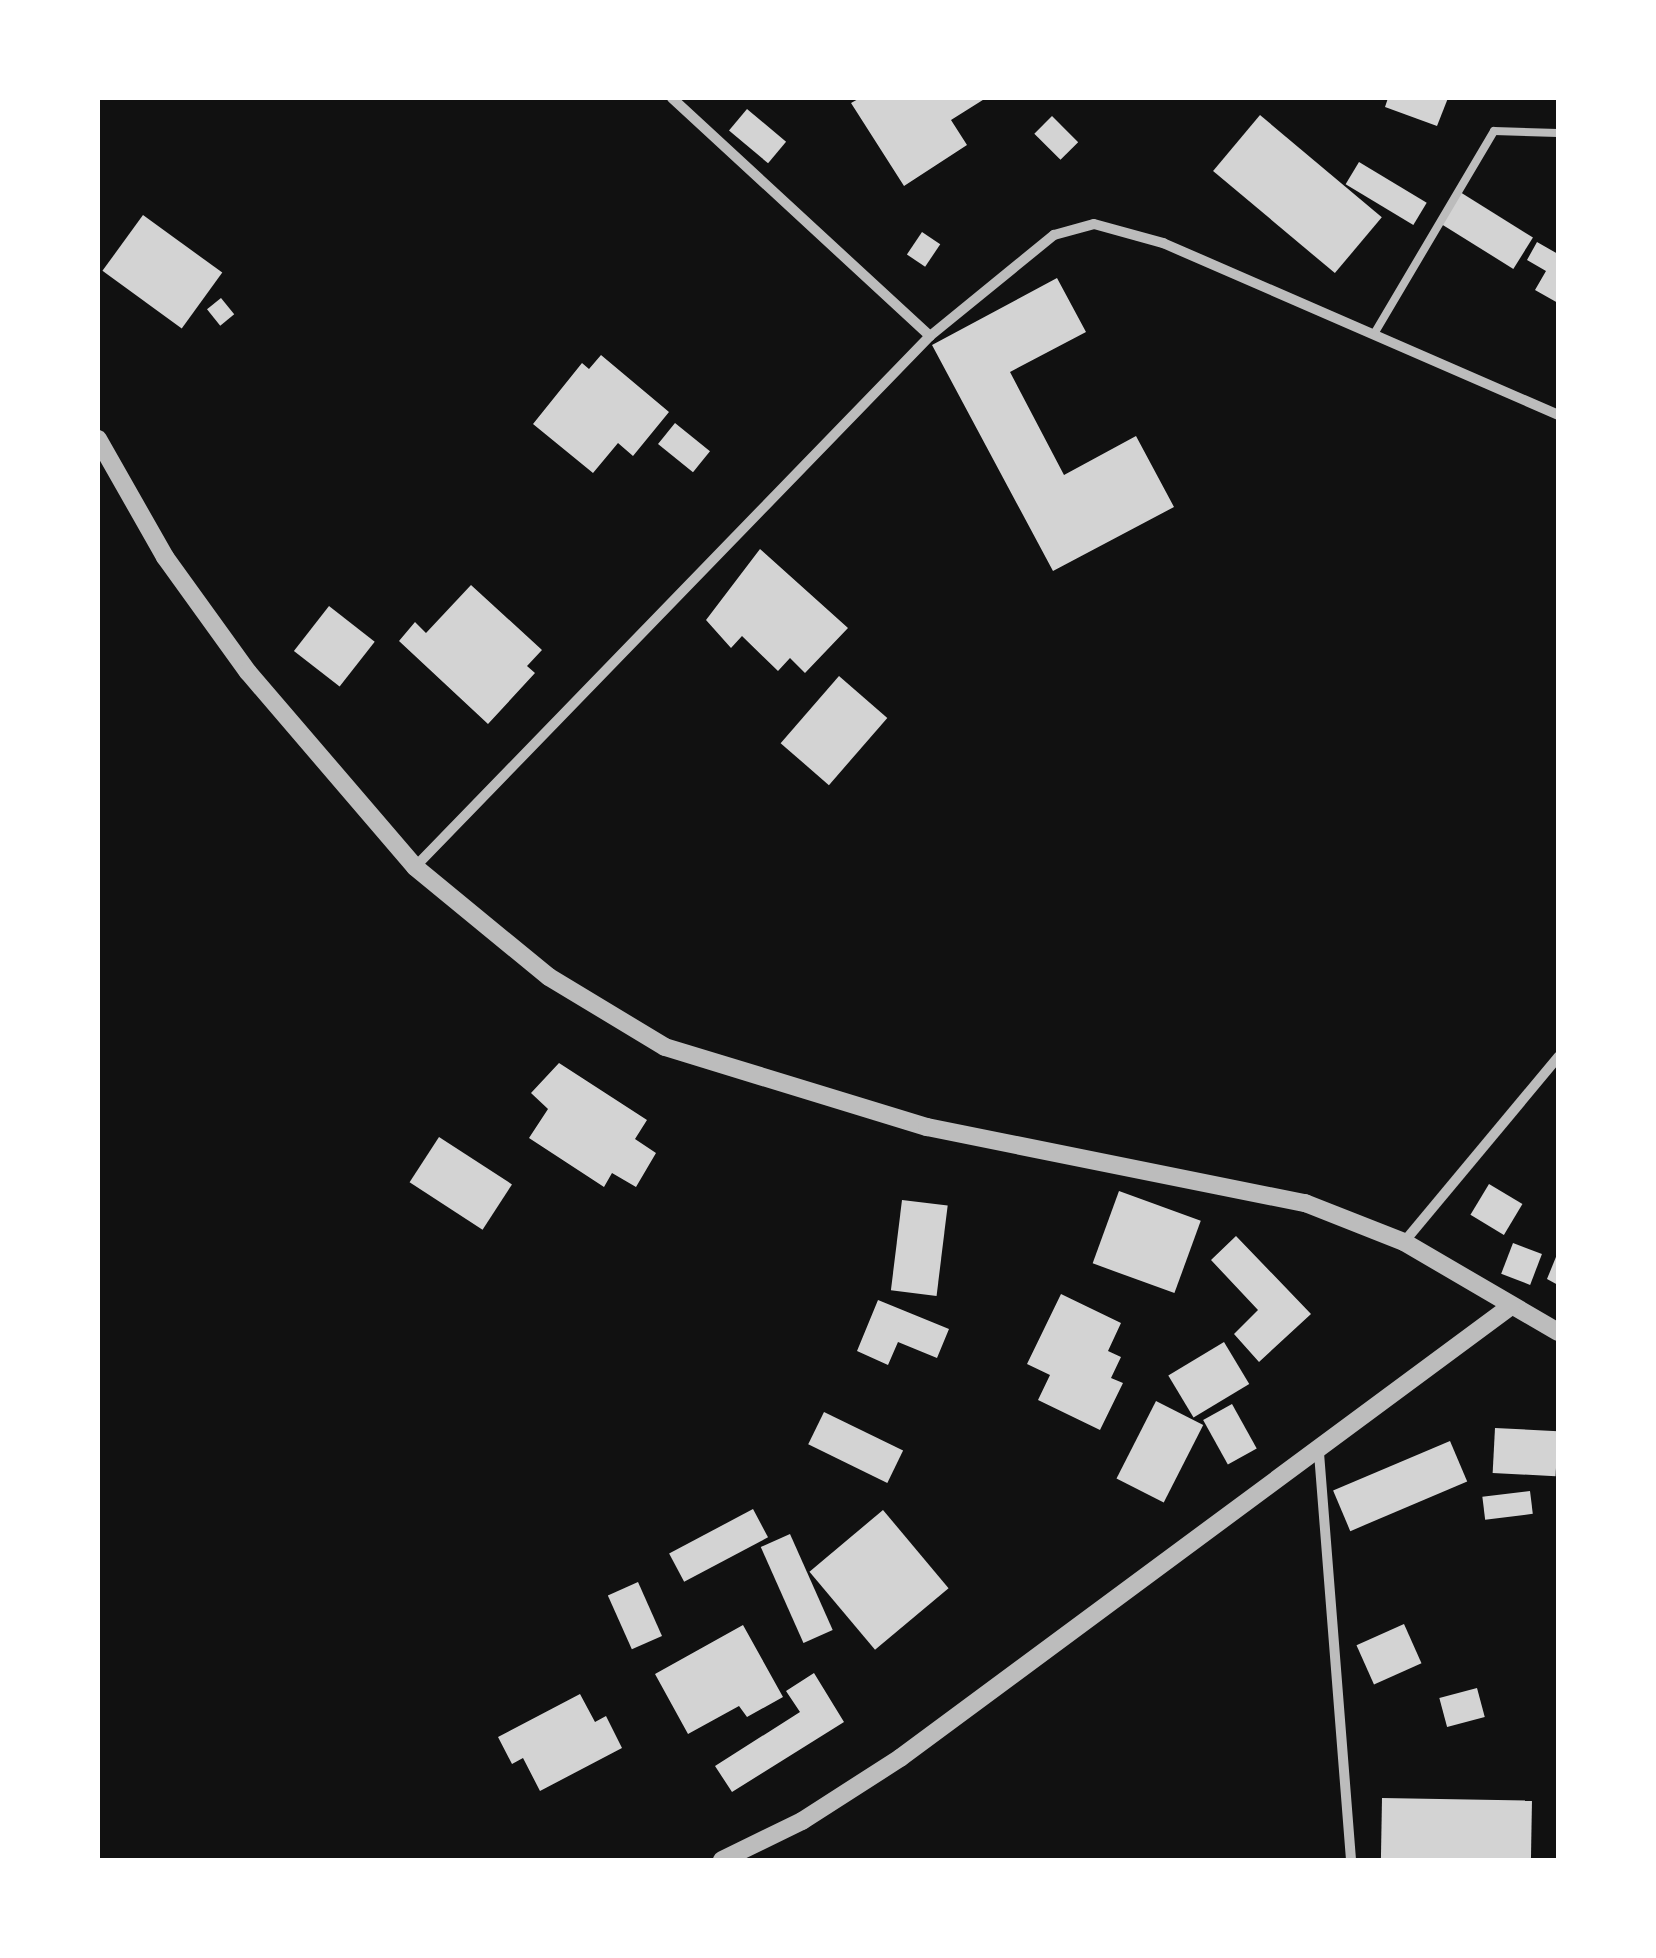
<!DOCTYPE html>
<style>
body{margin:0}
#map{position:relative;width:1656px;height:1958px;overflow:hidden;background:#111;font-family:Mulish,sans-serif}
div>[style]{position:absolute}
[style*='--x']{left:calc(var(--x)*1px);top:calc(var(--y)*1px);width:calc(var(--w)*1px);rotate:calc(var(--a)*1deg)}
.building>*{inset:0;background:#d3d3d3;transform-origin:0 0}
.service>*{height:8px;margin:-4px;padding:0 4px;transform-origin:4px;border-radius:4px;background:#bcbcbc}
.minor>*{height:10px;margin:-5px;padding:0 5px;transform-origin:5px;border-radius:5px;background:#bcbcbc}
.tertiary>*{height:18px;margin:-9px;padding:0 9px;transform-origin:9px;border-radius:9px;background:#bcbcbc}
span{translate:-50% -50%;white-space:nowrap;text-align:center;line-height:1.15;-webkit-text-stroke:8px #fff;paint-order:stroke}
.frame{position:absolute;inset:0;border:100px solid #fff;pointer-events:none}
</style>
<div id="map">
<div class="building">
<div style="clip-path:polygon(860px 98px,986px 98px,951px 120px,967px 145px,904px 186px,851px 103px)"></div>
<div style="clip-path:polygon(1388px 98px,1448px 98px,1437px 126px,1385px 107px)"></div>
<div style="left:747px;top:109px;width:51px;height:28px;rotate:40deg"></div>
<div style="left:1260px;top:115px;width:159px;height:73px;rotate:40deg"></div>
<div style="left:1052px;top:116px;width:37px;height:25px;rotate:45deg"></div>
<div style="left:1359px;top:162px;width:79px;height:26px;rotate:31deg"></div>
<div style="left:1460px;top:192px;width:86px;height:37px;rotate:32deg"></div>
<div style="left:143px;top:215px;width:98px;height:69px;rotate:36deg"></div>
<div style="left:922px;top:232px;width:22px;height:27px;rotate:34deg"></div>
<div style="clip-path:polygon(1537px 242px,1558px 254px,1558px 303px,1535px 290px,1546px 271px,1527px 260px)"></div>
<div style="clip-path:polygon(1057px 278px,1086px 332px,1010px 372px,1064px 475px,1136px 436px,1174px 507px,1053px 571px,932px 345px)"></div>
<div style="left:221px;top:298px;width:21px;height:18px;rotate:51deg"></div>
<div style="clip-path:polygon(601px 355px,669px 412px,633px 456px,618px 443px,593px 473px,533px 424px,582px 363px,589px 369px)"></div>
<div style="left:675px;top:423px;width:45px;height:27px;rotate:39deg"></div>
<div style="clip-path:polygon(760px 549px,848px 628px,805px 673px,790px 658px,778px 671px,742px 636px,731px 648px,706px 620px)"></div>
<div style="clip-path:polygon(471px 585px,542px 650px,527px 666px,535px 673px,488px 724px,399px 641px,415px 622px,426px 633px)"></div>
<div style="left:329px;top:606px;width:58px;height:57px;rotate:38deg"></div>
<div style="left:839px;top:676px;width:64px;height:89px;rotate:41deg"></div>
<div style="clip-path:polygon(559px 1063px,647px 1120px,635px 1139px,656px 1153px,636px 1187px,612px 1173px,604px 1187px,529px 1138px,548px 1109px,531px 1093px)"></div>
<div style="left:439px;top:1137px;width:87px;height:54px;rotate:33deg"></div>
<div style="left:1489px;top:1184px;width:39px;height:36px;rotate:31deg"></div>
<div style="left:1119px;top:1191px;width:87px;height:77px;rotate:20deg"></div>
<div style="left:902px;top:1200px;width:46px;height:91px;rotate:7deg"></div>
<div style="clip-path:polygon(1236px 1236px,1311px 1314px,1259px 1362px,1234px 1334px,1258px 1310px,1211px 1260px)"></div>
<div style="left:1513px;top:1243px;width:31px;height:33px;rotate:21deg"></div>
<div style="clip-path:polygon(1558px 1252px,1558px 1285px,1547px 1279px)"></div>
<div style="clip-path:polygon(1061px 1294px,1121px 1323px,1108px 1351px,1121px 1357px,1111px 1378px,1123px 1383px,1100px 1430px,1038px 1400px,1050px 1375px,1027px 1364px)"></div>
<div style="clip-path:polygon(878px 1300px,949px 1329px,937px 1358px,898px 1342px,888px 1365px,857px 1351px)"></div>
<div style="left:1224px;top:1342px;width:49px;height:65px;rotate:59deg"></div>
<div style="left:1156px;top:1401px;width:53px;height:87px;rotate:27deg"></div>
<div style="left:1232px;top:1404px;width:51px;height:33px;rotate:61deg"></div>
<div style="left:824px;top:1412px;width:88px;height:36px;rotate:26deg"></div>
<div style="left:1495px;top:1428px;width:63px;height:45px;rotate:3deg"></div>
<div style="left:1450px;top:1441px;width:44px;height:127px;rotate:67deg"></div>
<div style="left:1530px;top:1491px;width:23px;height:48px;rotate:83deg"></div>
<div style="left:753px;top:1509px;width:32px;height:95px;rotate:62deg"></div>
<div style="left:883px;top:1510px;width:102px;height:96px;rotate:50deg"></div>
<div style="left:790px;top:1534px;width:105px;height:32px;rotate:66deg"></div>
<div style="left:638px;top:1582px;width:59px;height:33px;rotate:66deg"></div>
<div style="left:1404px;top:1624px;width:43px;height:52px;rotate:66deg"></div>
<div style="clip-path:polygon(743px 1625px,783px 1697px,747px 1717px,739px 1706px,688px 1734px,655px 1674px)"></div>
<div style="clip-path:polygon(814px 1673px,844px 1722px,732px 1792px,715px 1766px,800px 1712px,786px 1691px)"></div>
<div style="left:1477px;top:1688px;width:30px;height:39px;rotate:75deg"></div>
<div style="clip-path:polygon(580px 1694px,595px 1722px,606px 1716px,622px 1748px,540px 1791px,523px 1758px,512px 1764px,498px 1737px)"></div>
<div style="left:1382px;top:1798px;width:150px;height:62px;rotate:1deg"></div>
</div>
<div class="service">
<div style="--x:1374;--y:334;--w:236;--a:-59.4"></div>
<div style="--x:1494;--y:131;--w:64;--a:1.8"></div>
</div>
<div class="minor">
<div style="--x:672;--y:98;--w:351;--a:42.7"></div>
<div style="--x:415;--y:867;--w:740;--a:-45.88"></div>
<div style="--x:930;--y:336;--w:160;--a:-39.2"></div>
<div style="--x:1054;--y:235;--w:41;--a:-15.4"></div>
<div style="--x:1094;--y:224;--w:72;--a:15.4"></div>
<div style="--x:1163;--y:243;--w:431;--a:23.5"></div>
<div style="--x:1404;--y:1242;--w:241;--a:-50.2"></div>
<div style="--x:1319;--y:1453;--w:408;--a:85.5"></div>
</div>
<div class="tertiary">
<div style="--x:98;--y:439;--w:136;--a:60.4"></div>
<div style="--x:165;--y:557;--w:142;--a:54.2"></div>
<div style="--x:248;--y:672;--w:257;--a:49.4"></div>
<div style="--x:415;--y:867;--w:173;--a:39.4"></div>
<div style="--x:549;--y:977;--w:135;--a:31.1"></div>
<div style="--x:665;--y:1047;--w:274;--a:17"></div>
<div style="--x:927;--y:1127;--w:386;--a:11.4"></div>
<div style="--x:1305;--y:1203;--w:106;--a:21.5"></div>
<div style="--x:1404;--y:1242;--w:178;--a:30.3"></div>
<div style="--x:722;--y:1860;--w:89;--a:-26"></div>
<div style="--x:802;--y:1821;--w:117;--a:-32.7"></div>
<div style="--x:900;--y:1758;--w:760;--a:-36.49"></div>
</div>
<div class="frame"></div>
</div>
